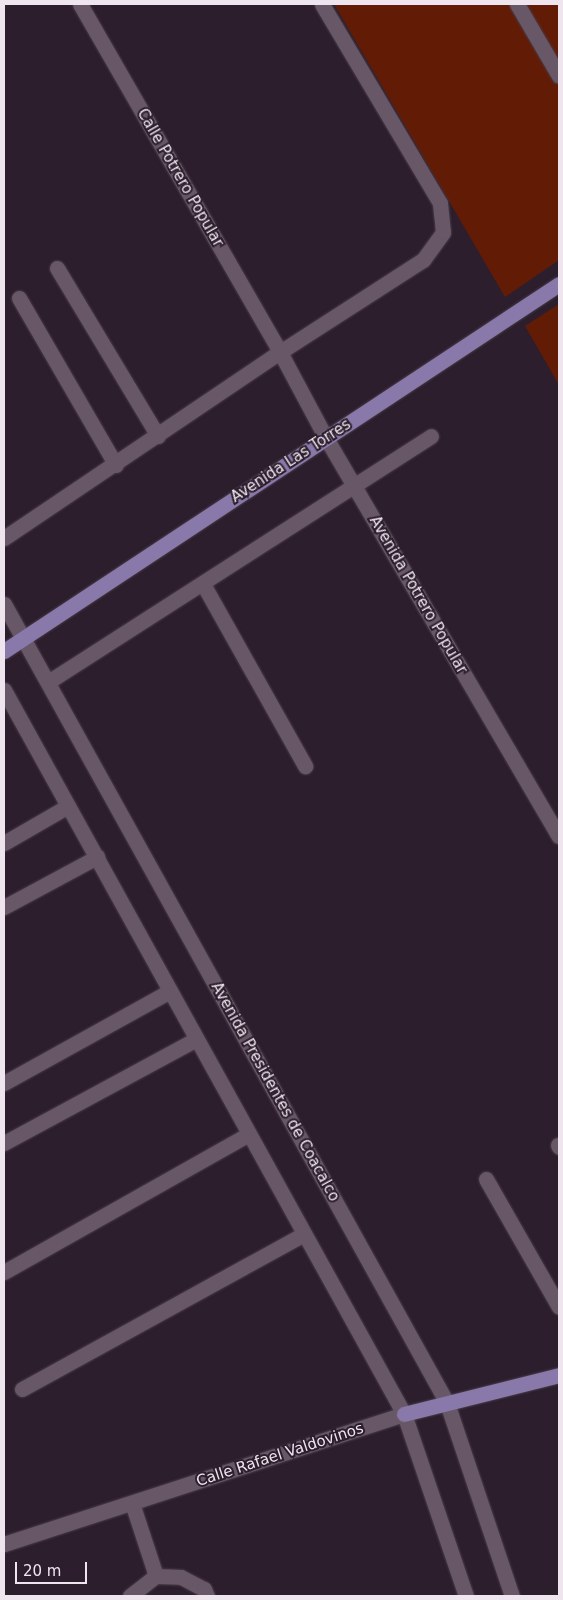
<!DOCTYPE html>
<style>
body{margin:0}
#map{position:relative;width:563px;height:1600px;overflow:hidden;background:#2c1e2c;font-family:"DejaVu Sans",sans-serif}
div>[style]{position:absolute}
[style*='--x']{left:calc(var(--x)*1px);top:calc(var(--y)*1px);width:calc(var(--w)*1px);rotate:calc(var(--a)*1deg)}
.green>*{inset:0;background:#621c06}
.roads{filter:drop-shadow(0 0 1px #493c49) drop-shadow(0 0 1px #493c49)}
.minor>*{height:15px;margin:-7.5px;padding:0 7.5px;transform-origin:7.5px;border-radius:7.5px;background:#685767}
.major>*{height:15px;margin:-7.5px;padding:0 7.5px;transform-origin:7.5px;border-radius:7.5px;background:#8979aa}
span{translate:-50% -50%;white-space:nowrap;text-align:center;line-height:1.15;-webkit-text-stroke:4px #2c1e2c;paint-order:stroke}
.street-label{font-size:15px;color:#efe5ef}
.frame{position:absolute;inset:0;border:5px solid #efe5ef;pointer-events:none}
.scale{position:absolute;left:15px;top:1562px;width:72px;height:22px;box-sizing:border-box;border:2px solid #efe5ef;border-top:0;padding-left:6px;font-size:15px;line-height:18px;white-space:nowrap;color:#efe5ef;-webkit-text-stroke:4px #2c1e2c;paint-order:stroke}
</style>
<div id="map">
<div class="green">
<div style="clip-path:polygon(334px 4px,559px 4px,559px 260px,505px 297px)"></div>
<div style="clip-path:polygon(559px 304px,559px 385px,525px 326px)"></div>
</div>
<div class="roads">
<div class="minor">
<div style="--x:80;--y:4;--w:401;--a:60.1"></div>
<div style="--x:280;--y:352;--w:98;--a:61.9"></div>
<div style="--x:326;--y:438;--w:461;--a:59.7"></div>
<div style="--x:517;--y:4;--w:83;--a:59.7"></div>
<div style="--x:57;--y:268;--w:196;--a:59"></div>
<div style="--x:19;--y:298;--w:193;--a:59.9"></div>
<div style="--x:4;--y:538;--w:333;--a:-34"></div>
<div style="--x:280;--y:352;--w:170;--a:-32.8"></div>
<div style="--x:423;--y:260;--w:34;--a:-54"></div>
<div style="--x:443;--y:232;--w:29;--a:-96"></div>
<div style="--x:440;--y:203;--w:231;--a:-120.7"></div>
<div style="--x:203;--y:584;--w:209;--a:60.7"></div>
<div style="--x:4;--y:604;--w:914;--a:60.99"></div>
<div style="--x:447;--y:1403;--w:204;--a:71.4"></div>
<div style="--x:48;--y:682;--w:455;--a:-32.7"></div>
<div style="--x:4;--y:690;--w:827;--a:61.08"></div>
<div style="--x:404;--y:1414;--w:192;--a:71.2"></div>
<div style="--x:4;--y:843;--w:74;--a:-30"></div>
<div style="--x:4;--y:907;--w:106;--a:-28.3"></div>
<div style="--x:4;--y:1083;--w:190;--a:-29"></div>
<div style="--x:4;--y:1143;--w:218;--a:-28.4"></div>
<div style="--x:558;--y:1145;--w:2;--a:63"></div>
<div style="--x:486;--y:1179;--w:147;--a:60.3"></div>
<div style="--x:4;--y:1272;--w:281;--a:-29.4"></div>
<div style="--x:22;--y:1389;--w:322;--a:-28.8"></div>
<div style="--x:132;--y:1503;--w:77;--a:71.8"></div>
<div style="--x:4;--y:1544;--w:421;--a:-18"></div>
<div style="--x:156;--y:1576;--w:25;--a:2"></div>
<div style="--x:181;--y:1577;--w:26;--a:28"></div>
<div style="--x:204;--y:1589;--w:8;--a:67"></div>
<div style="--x:130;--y:1596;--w:33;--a:-38"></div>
</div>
<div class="major">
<div style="--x:4;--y:651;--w:665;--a:-33.48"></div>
<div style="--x:404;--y:1414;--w:160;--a:-14.1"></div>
</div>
</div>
<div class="street-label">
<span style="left:180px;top:178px;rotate:60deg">Calle Potrero Popular</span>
<span style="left:291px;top:461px;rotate:-33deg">Avenida Las Torres</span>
<span style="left:418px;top:595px;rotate:60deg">Avenida Potrero Popular</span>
<span style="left:275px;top:1092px;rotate:61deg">Avenida Presidentes de Coacalco</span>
<span style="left:280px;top:1455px;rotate:-18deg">Calle Rafael Valdovinos</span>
</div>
<div class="frame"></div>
<div class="scale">20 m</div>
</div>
